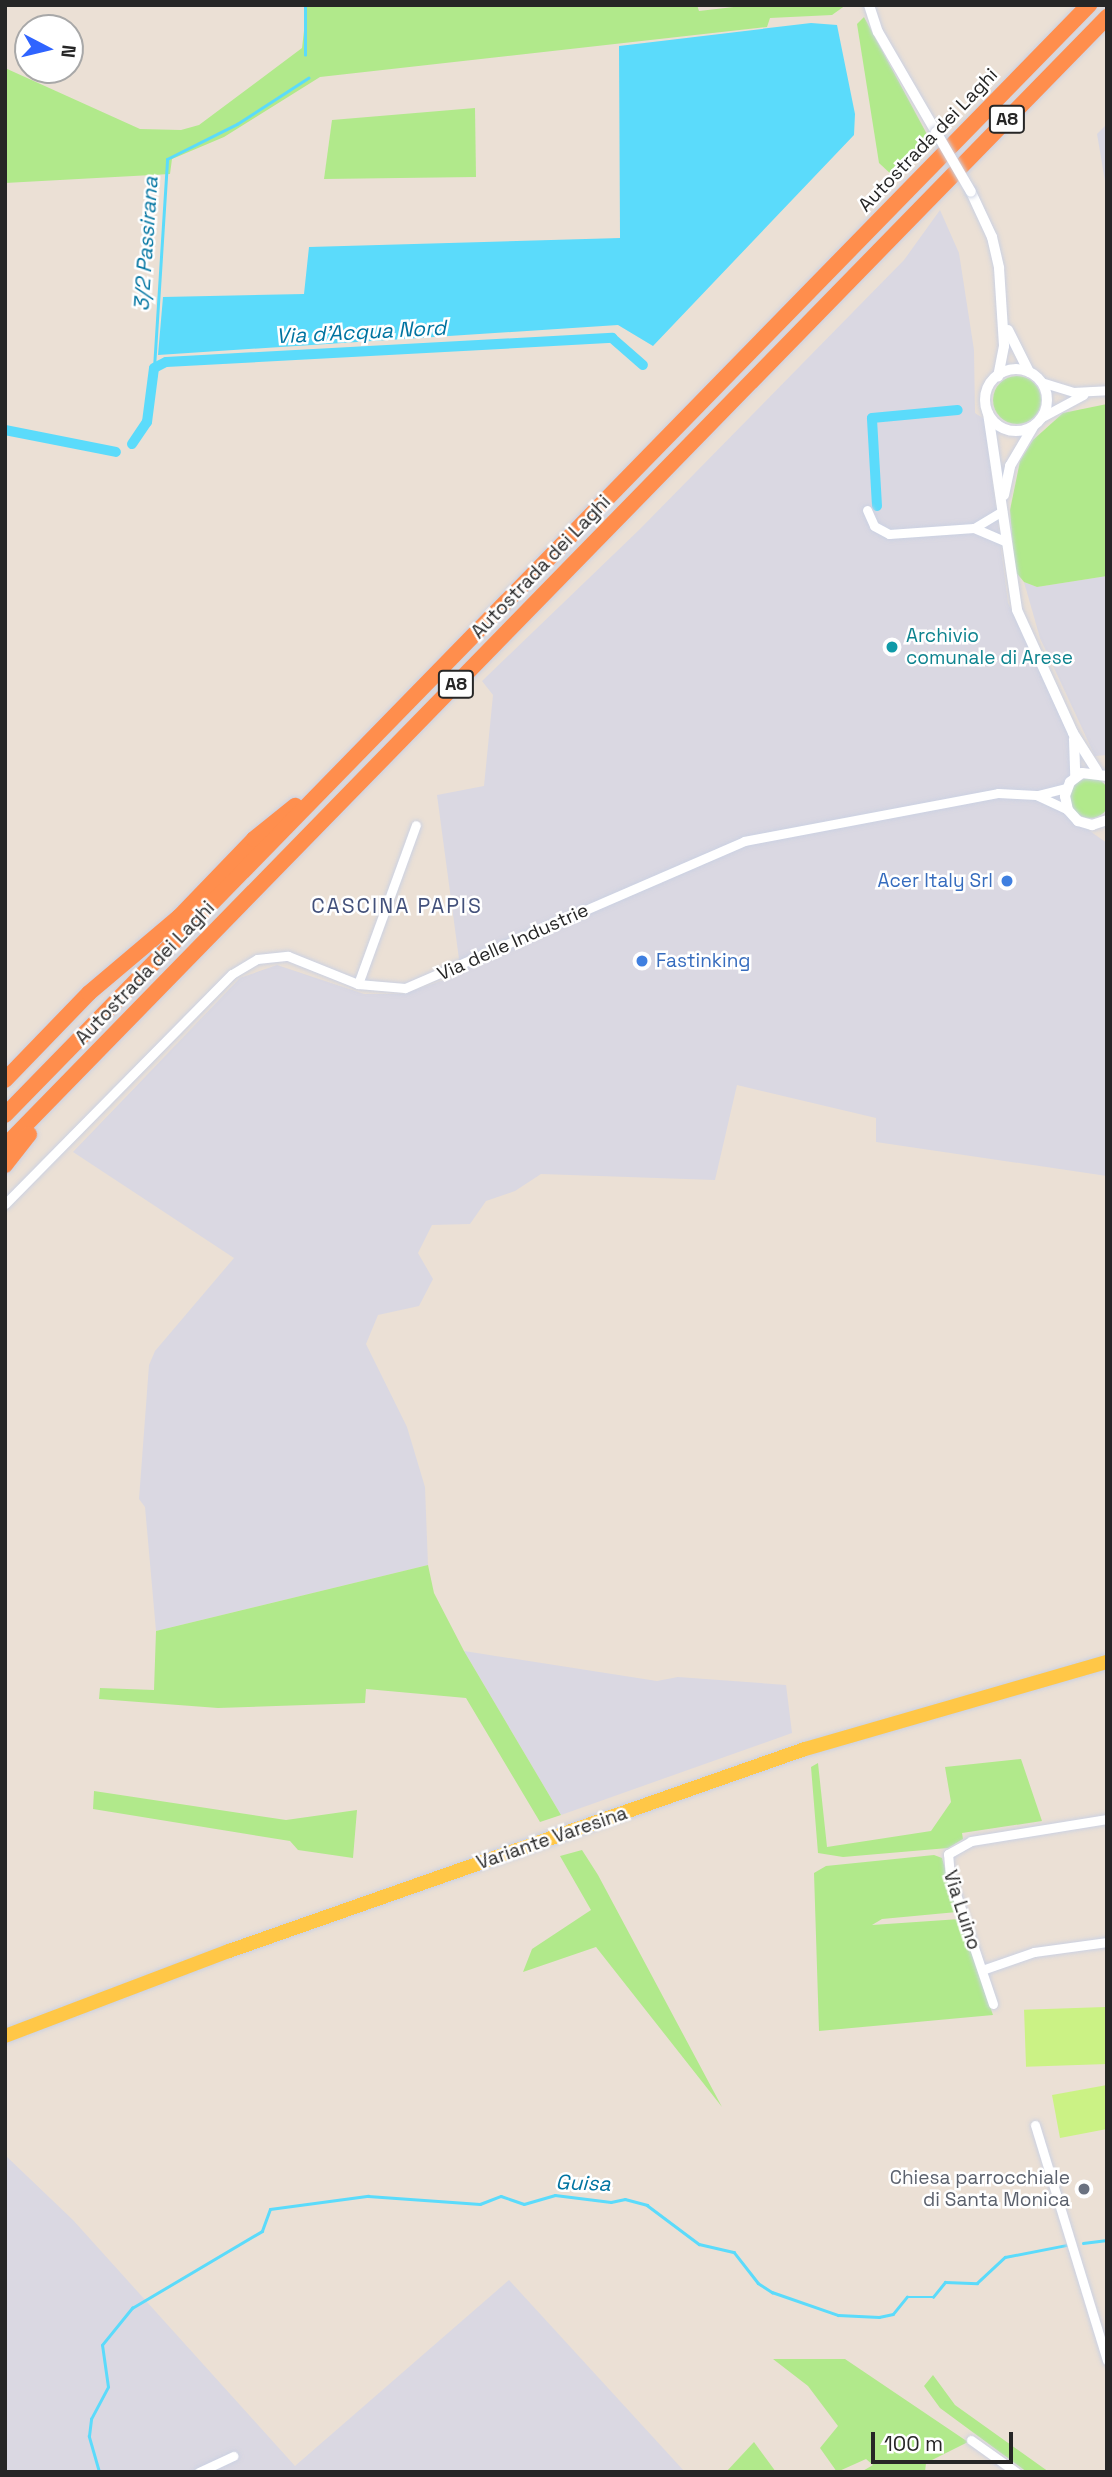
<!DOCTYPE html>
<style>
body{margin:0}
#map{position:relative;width:1112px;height:2477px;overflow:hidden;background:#ebe0d5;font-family:"Space Grotesk",sans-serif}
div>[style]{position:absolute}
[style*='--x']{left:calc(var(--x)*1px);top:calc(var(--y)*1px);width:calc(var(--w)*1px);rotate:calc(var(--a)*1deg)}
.industrial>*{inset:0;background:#dad8e2}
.green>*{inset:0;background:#b1e98b}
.round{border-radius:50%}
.pitch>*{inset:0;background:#cbf285;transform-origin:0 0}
.water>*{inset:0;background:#5bdbfb}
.stream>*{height:2.5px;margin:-1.25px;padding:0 1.25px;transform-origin:1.25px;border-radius:1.25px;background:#5bdbfb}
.canal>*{height:10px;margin:-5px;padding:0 5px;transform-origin:5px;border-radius:5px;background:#5bdbfb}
.roads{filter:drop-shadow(0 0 2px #cbd1e2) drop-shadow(0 0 2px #cbd1e2)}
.minor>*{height:9px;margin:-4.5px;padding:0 4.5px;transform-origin:4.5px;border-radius:4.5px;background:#fff}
.tertiary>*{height:10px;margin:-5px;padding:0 5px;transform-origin:5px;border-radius:5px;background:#fff}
.tertiary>.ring{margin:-5px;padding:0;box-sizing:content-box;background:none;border:10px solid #fff;border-radius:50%}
.primary>*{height:14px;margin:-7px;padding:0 7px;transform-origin:7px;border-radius:7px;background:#ffc747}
.motorway>*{height:16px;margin:-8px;padding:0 8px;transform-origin:8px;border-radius:8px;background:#ff8e4d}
.bridges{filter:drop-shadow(0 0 2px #cbd1e2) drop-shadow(0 0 2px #cbd1e2)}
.tertiary-bridge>*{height:10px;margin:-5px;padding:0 5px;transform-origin:5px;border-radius:5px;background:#fff}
.dots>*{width:19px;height:19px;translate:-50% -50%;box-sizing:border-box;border:4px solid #fff;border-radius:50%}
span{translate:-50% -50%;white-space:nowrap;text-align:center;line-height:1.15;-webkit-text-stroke:5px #fff;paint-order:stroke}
.shield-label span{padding:2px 5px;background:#fff;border:2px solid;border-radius:5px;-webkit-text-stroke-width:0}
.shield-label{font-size:18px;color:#262626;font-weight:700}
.street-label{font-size:19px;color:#262626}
.culture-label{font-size:19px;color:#0d838f}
.left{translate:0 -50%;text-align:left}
.shop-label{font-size:19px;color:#366cbe}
.right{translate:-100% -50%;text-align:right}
.worship-label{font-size:19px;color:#5b616d}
.water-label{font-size:21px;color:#0074a1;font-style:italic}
.neighbourhood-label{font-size:21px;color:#43517b;letter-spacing:2px}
.frame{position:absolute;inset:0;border:7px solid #262626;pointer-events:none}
.north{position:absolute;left:14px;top:14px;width:70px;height:70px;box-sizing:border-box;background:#fff;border:2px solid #a8a8a8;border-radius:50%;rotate:97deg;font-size:19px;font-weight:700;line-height:28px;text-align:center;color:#262626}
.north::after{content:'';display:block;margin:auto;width:24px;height:32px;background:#2f64ff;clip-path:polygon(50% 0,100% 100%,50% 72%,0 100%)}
.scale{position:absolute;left:871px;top:2432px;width:142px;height:32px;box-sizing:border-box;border:4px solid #262626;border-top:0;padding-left:9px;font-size:21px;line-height:24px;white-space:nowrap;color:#262626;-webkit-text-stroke:5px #fff;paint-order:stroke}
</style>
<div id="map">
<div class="industrial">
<div style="clip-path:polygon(1107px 124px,1107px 193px,1097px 134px)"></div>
<div style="clip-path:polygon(940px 210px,959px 253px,974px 350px,975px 413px,984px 419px,1008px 603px,1069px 735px,1071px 774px,1062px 792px,1084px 827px,1107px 843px,1107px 1176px,876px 1142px,876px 1118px,737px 1085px,715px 1180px,541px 1174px,515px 1191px,486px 1201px,470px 1224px,432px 1225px,418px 1253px,433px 1279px,419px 1306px,378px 1315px,366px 1344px,407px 1427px,425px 1487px,428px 1565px,156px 1631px,145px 1507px,139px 1499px,149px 1365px,155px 1351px,234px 1258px,73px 1152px,240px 978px,277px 965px,364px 994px,404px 994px,461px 974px,437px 795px,484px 786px,493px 695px,482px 681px,640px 529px,904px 260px)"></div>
<div style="clip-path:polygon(1107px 576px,1107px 755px,1095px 756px,1040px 638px,1024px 582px,1037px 587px)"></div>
<div style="clip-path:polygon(464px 1651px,657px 1681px,678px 1677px,786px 1685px,792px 1733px,561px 1815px)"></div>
<div style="clip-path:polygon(5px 2155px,73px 2220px,295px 2466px,509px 2280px,685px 2472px,5px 2472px)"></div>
</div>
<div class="green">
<div style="clip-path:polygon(307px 5px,697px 5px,699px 11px,751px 5px,846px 5px,832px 15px,770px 18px,767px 27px,320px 77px,224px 137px,172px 159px,170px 174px,5px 183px,5px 68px,140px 129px,181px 130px,199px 125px,302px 48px)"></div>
<div style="clip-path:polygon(864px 17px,929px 138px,893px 176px,879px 163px,857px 24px)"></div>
<div style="clip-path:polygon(475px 108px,476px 177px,324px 179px,332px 120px)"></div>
<div class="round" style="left:993px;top:376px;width:48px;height:48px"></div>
<div style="clip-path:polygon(1107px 404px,1107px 576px,1037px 587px,1024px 582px,1015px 571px,1010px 510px,1020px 461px,1033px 440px,1063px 413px)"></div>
<div class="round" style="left:1070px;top:778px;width:40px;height:40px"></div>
<div style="clip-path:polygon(428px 1565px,434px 1593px,464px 1651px,561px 1815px,540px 1822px,466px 1698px,366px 1689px,365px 1703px,218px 1708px,99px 1699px,100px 1688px,154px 1690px,156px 1631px)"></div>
<div style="clip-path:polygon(1021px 1759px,1042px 1821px,962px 1833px,963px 1839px,948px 1848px,843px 1857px,818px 1853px,811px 1767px,818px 1763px,827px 1847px,931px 1831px,951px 1802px,945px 1767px)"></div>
<div style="clip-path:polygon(94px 1791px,286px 1820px,357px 1810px,353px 1858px,298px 1850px,290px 1841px,93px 1809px)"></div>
<div style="clip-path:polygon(582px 1850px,598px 1875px,722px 2107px,596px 1947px,523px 1972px,532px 1949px,591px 1910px,560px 1856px)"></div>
<div style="clip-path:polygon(934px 1855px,942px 1858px,957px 1912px,882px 1919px,872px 1925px,960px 1919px,993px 2015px,819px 2031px,814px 1873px,826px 1866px)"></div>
<div style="clip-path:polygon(773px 2359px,845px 2359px,968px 2442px,926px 2463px,925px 2472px,861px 2472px,873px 2465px,866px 2459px,837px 2472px,820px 2448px,838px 2426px,808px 2386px)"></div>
<div style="clip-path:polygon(933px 2375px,955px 2405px,1049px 2472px,1027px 2472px,940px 2408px,924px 2386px)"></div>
<div style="clip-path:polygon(754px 2442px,776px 2472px,726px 2472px)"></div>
</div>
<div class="pitch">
<div style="left:1105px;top:2007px;width:57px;height:81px;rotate:88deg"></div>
<div style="clip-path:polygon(1107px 2085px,1107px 2129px,1060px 2138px,1052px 2095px)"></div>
</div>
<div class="water">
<div style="clip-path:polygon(811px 23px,837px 25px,855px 114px,854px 135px,653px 346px,618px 325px,158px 355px,163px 297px,304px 294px,309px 247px,620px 238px,619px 46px)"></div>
</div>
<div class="stream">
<div style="--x:305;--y:55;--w:50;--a:-90"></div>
<div style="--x:154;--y:368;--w:209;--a:-86.4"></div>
<div style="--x:167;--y:159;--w:78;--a:-26.6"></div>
<div style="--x:237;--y:124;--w:85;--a:-32.9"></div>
<div style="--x:1083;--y:2243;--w:24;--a:-7"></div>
<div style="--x:99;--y:2472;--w:37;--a:-106"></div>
<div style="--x:89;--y:2436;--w:17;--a:-83"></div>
<div style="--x:91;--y:2419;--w:36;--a:-62"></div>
<div style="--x:108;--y:2387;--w:42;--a:-98.1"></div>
<div style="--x:102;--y:2345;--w:48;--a:-51"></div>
<div style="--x:132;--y:2308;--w:151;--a:-30.6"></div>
<div style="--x:262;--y:2231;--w:23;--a:-70"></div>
<div style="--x:270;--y:2209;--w:99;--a:-7.6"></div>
<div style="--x:368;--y:2196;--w:112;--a:4.1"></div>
<div style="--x:480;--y:2204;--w:22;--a:-21"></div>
<div style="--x:501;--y:2196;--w:24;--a:19"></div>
<div style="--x:524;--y:2204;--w:32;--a:-16"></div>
<div style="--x:555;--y:2195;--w:56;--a:7.1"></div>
<div style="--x:611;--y:2202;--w:14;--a:-12"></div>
<div style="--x:625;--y:2199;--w:23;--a:15"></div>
<div style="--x:647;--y:2205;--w:65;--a:36.9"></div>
<div style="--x:699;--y:2244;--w:36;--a:13"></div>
<div style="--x:734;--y:2252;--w:39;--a:52"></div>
<div style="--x:758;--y:2283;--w:17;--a:33"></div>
<div style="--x:772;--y:2292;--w:70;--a:19.2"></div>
<div style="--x:838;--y:2315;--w:41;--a:2.8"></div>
<div style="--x:879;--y:2317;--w:14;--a:-12"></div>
<div style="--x:893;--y:2314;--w:22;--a:-51"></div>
<div style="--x:907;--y:2297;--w:26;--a:0"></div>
<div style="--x:933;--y:2297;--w:19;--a:-51"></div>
<div style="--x:945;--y:2282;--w:32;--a:2"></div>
<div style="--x:977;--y:2283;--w:38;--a:-43"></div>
<div style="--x:1005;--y:2257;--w:63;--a:-11"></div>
</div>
<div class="canal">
<div style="--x:5;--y:430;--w:113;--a:11.2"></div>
<div style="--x:132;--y:444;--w:27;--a:-56"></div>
<div style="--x:147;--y:422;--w:54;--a:-82.6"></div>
<div style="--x:154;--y:368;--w:13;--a:-27"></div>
<div style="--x:166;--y:362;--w:447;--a:-3.1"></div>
<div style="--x:612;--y:338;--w:41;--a:41.1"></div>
<div style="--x:877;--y:506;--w:88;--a:-93.3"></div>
<div style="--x:872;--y:418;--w:86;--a:-5.3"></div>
</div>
<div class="roads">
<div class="minor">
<div style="--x:1041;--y:382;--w:34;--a:17"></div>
<div style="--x:1073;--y:392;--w:34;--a:-3"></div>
<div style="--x:1042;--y:417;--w:47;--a:-28.2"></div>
<div style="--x:867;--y:510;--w:17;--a:66"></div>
<div style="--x:874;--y:526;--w:17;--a:28"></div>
<div style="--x:889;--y:534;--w:85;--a:-4"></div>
<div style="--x:974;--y:528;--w:34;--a:23"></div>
<div style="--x:974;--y:528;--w:33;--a:-31"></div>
<div style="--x:1038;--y:795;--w:29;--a:-14"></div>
<div style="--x:358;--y:984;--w:169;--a:-70"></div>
<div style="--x:5;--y:1204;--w:323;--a:-45.4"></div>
<div style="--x:232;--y:974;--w:29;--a:-31"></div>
<div style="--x:257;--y:959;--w:31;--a:-6"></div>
<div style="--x:288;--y:956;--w:75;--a:21.8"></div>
<div style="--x:358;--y:984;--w:47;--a:4.9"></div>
<div style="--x:405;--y:988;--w:369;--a:-23.4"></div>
<div style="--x:744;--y:841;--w:258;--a:-10.7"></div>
<div style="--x:998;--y:793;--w:38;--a:3"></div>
<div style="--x:1036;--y:795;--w:35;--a:25"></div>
<div style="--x:982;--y:1970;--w:55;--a:-19.1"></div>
<div style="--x:1034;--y:1952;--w:74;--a:-7.8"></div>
<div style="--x:993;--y:2004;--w:135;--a:-108.6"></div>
<div style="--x:950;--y:1876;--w:22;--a:-95"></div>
<div style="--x:948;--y:1854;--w:26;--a:-29"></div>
<div style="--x:971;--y:1841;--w:138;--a:-9.2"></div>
<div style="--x:1035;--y:2125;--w:246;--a:73"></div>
<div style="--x:971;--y:2440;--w:55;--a:35.4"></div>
<div style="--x:199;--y:2472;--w:38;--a:-25"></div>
</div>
<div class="tertiary">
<div style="--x:869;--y:5;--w:28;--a:72"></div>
<div style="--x:878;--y:32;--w:116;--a:59.9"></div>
<div style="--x:971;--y:192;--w:50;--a:65"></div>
<div style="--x:992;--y:237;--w:32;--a:77"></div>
<div style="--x:999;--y:268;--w:78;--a:86.3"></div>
<div style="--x:1004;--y:346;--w:31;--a:101"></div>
<div style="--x:1008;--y:330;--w:47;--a:63.4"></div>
<div class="ring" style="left:985px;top:369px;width:52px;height:52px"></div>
<div style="--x:988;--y:413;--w:199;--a:81.6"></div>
<div style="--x:1017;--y:610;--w:135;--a:65.5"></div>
<div style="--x:1073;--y:733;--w:45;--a:57.7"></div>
<div style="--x:1004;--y:495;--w:30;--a:-78"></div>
<div style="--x:1010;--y:466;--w:45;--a:-59.5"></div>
<div style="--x:1074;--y:739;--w:37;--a:88"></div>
<div style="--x:1107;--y:776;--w:25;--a:-173"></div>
<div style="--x:1082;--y:773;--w:15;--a:143"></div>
<div style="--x:1070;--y:782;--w:15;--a:110"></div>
<div style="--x:1065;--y:796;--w:14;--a:78"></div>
<div style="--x:1068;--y:810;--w:15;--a:48"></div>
<div style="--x:1078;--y:821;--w:15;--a:16"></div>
<div style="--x:1092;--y:825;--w:16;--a:-18"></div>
</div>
<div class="primary">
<div style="--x:5;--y:2036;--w:240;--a:-20.8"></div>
<div style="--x:229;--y:1951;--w:610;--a:-19.33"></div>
<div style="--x:805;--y:1749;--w:314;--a:-16.1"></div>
</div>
<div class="motorway">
<div style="--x:5;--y:1080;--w:121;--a:-46"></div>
<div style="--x:89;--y:993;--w:118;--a:-40.2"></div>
<div style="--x:179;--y:917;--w:108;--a:-46.1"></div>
<div style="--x:254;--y:839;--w:53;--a:-38.8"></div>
<div style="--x:5;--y:1115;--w:1552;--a:-45.68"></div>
<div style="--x:5;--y:1146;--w:1578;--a:-45.69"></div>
<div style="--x:5;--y:1165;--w:39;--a:-52"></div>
</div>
</div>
<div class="bridges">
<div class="tertiary-bridge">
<div style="--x:936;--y:132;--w:69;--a:59.7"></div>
</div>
</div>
<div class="dots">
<div style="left:892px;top:647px;background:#0f9aa8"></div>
<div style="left:1007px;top:881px;background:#3f7fe0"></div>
<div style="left:642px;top:961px;background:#3f7fe0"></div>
<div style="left:1084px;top:2189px;background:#6b7280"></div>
</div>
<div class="shield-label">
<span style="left:1007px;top:119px">A8</span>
<span style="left:456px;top:684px">A8</span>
</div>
<div class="street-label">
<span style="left:928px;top:140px;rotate:-46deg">Autostrada dei Laghi</span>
<span style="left:541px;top:567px;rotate:-46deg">Autostrada dei Laghi</span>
<span style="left:513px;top:942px;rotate:-24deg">Via delle Industrie</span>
<span style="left:145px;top:973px;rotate:-46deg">Autostrada dei Laghi</span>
<span style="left:552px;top:1838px;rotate:-19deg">Variante Varesina</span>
<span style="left:962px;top:1910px;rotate:72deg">Via Luino</span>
</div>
<div class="culture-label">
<span class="left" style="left:906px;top:647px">Archivio<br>comunale di Arese</span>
</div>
<div class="shop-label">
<span class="right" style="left:993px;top:881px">Acer Italy Srl</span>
<span class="left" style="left:656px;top:961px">Fastinking</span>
</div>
<div class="worship-label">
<span class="right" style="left:1070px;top:2189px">Chiesa parrocchiale<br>di Santa Monica</span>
</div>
<div class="water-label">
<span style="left:146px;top:244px;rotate:-86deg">3/2 Passirana</span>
<span style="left:361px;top:332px;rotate:-3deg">Via d'Acqua Nord</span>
<span style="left:583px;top:2183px;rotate:2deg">Guisa</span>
</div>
<div class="neighbourhood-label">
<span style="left:397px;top:906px">CASCINA PAPIS</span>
</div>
<div class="frame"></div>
<div class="north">N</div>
<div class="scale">100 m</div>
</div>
